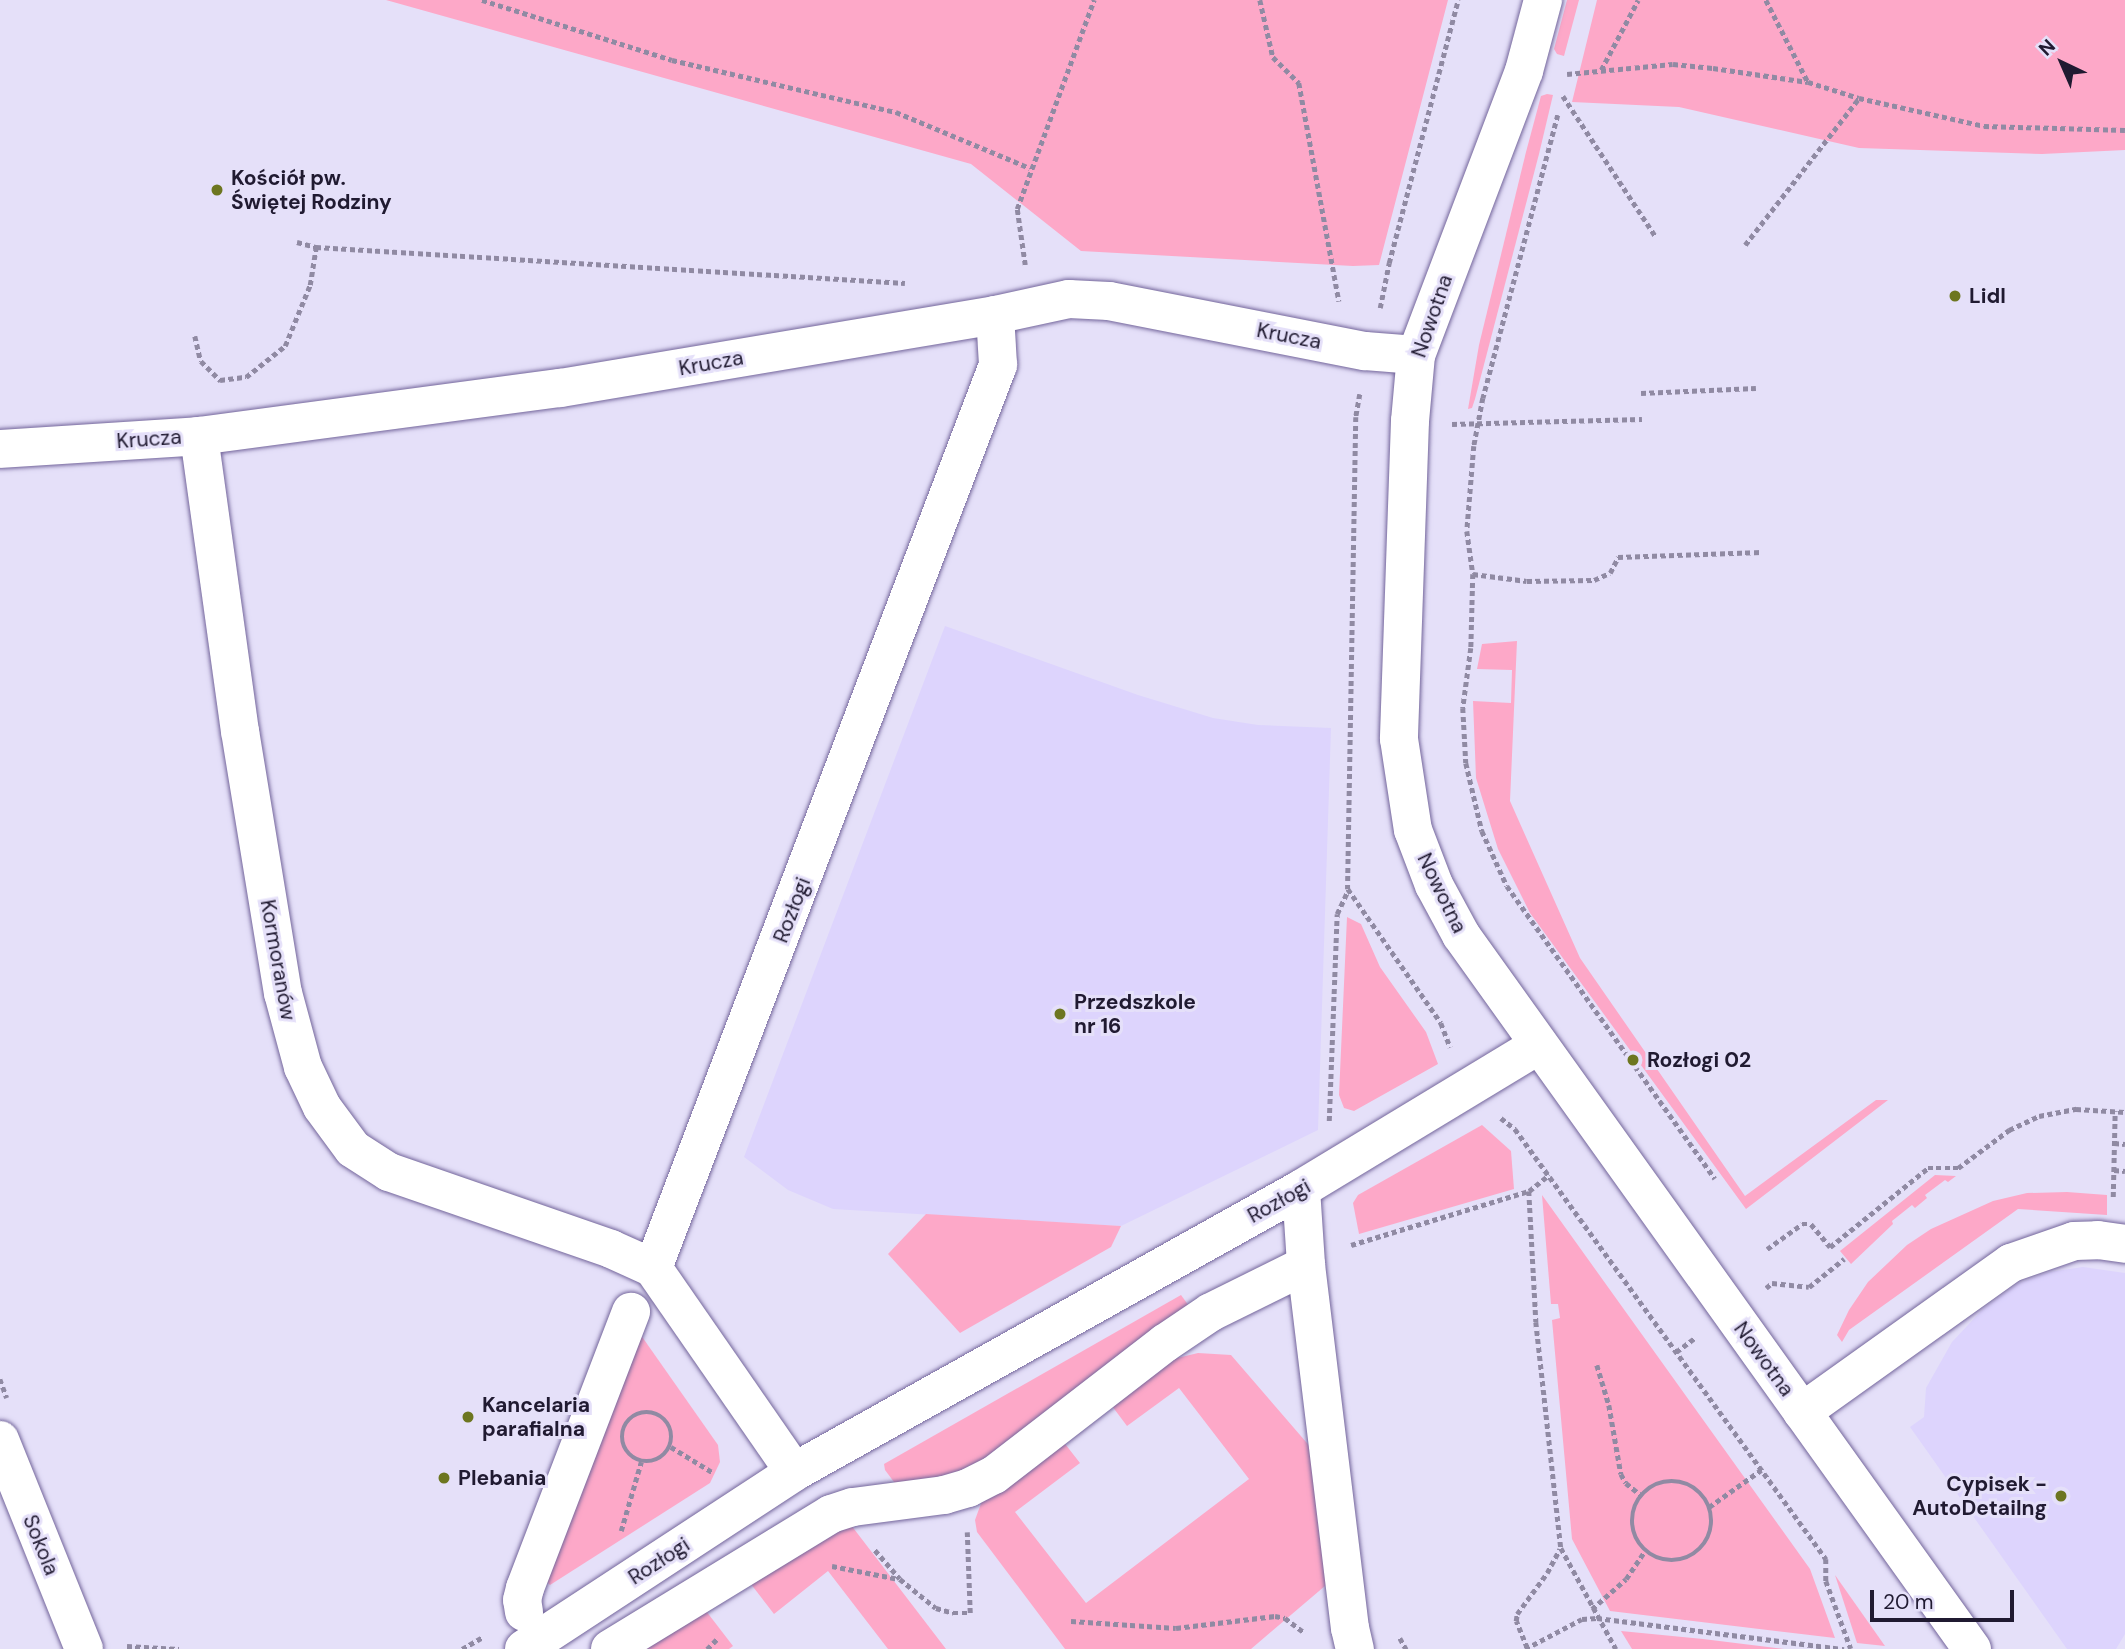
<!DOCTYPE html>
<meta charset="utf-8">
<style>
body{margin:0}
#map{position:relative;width:2125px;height:1649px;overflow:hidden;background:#e5e0f9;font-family:"DM Sans",sans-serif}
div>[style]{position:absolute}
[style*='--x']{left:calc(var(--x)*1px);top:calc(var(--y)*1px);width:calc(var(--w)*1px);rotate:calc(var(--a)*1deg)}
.built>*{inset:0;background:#ddd4fd}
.green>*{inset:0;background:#fda8c8}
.path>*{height:4.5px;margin-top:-2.25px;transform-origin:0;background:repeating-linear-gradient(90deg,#908aa3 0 5px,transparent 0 8.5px)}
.path>.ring{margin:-2.25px;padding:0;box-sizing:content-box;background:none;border:4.5px solid #908aa3;border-radius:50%}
.roads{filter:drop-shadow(0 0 2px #73659b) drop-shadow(0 0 2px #73659b)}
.minor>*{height:38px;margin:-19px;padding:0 19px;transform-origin:19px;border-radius:19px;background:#fff}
.dots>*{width:19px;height:19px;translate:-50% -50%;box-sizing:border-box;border:4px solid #e5e0f9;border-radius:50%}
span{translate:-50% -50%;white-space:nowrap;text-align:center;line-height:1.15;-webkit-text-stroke:6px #e5e0f9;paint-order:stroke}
.poi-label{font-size:21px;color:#201a31;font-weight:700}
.left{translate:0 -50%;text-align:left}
.right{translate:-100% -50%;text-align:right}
.street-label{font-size:21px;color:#201a31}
.north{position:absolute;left:2027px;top:28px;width:70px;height:70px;-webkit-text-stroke:5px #e5e0f9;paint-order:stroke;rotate:316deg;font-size:19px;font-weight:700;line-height:28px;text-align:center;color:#201a31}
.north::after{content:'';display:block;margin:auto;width:24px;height:32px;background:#201a31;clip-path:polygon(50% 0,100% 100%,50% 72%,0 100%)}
.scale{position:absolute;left:1870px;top:1590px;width:144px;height:32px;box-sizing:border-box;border:4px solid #201a31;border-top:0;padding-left:9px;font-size:21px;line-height:24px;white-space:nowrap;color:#201a31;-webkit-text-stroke:5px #e5e0f9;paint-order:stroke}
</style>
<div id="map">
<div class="built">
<div style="clip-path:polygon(945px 626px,1138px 695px,1213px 718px,1258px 725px,1331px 728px,1318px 1130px,1121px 1226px,833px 1209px,788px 1190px,744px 1157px)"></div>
<div style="clip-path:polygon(2083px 1267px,2125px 1273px,2125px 1634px,2116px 1649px,2067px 1649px,1910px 1427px,1924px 1417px,1926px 1388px,1952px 1342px,1984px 1308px,2019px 1283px,2049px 1272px)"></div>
</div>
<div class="green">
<div style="clip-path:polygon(386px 0,1448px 0,1379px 265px,1353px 266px,1081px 251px,971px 164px)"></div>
<div style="clip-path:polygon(1567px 0,1579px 0,1564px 56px,1557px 54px,1554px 49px)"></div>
<div style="clip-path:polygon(1597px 0,2125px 0,2125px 150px,2042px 154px,1859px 148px,1679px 107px,1572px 102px)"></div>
<div style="clip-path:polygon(1547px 94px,1553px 95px,1539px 154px,1475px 399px,1472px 408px,1468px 409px,1479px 345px,1526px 152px,1541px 96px)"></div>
<div style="clip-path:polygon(1517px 641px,1510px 801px,1580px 958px,1745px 1196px,1876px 1100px,1888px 1100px,1746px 1209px,1530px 913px,1498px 849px,1476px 778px,1473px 701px,1511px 703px,1512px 670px,1477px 669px,1482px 644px)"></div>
<div style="clip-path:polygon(1347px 917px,1361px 924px,1380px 967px,1426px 1032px,1438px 1064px,1354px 1111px,1344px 1108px,1339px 1095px)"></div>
<div style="clip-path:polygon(1482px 1125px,1511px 1151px,1514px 1189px,1359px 1234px,1353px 1203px,1358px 1195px)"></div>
<div style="clip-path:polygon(1935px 1175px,1956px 1176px,1948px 1182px,1945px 1180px,1925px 1195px,1927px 1198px,1915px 1208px,1912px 1205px,1892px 1221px,1893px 1224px,1851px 1264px,1840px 1251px)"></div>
<div style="clip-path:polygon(2067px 1192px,2107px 1195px,2107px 1215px,2018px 1209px,1849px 1330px,1842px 1342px,1837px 1335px,1849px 1310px,1868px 1282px,1907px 1245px,1931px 1229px,1993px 1201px,2027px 1193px)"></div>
<div style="clip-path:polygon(1542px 1195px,1810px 1569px,1835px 1638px,1610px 1611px,1572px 1539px,1552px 1320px,1560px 1318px,1558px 1304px,1551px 1304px)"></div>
<div style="clip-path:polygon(926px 1214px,1121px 1226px,1111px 1247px,960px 1333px,888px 1254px)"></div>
<div style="clip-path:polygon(1181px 1295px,1189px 1306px,972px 1470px,897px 1486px,885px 1470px,884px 1464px)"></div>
<div style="clip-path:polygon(638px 1331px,718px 1445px,720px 1462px,710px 1483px,550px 1585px,546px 1581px)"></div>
<div style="clip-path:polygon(1198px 1353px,1231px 1355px,1319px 1457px,1332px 1580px,1251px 1649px,1065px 1649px,977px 1532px,975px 1520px,983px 1498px,1062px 1440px,1080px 1463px,1015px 1512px,1086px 1603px,1249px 1479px,1179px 1388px,1127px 1426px,1109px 1402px,1165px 1361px)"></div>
<div style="clip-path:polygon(851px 1525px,946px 1649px,888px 1649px,828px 1571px,774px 1614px,747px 1579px)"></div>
<div style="clip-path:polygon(1835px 1575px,1885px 1646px,1857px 1643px)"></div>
<div style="clip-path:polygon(703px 1607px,733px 1646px,729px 1649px,639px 1649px)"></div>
<div style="clip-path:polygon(1621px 1631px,1703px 1639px,1784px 1649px,1632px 1649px)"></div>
</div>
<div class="path">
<div style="--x:482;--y:0;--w:199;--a:17.5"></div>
<div style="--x:672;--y:60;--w:230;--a:13.1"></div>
<div style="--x:896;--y:112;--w:145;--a:22.7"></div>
<div style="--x:1260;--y:0;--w:58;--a:77.2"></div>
<div style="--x:1273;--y:57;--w:37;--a:45"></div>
<div style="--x:1299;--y:83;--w:222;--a:79.6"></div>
<div style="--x:1766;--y:0;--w:92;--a:62.9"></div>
<div style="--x:1601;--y:70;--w:79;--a:-62.1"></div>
<div style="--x:1567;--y:74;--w:106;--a:-5.4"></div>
<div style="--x:1673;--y:64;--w:40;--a:5.7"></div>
<div style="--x:1713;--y:68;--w:96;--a:8.4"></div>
<div style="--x:1808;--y:82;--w:53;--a:17.4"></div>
<div style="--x:1859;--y:98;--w:128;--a:12.6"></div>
<div style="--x:1984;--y:126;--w:141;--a:1.6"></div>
<div style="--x:1563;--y:96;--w:169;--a:56.6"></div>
<div style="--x:1558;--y:115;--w:293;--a:104.8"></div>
<div style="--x:1483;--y:398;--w:49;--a:100.6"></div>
<div style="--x:1474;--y:446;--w:85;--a:94.7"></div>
<div style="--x:1467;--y:531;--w:43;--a:82.1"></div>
<div style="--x:1473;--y:574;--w:74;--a:91.5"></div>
<div style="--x:1471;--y:648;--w:61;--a:97.6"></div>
<div style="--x:1463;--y:708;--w:55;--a:86.9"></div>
<div style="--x:1466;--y:763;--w:70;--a:76.8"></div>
<div style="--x:1482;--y:831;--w:60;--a:65.6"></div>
<div style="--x:1507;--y:886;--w:359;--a:54.6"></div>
<div style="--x:297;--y:242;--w:20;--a:15"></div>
<div style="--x:1745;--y:245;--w:186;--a:-52.2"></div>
<div style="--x:1025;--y:265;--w:57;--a:-98.1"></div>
<div style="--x:1017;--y:209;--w:223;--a:-69.8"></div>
<div style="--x:1380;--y:308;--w:46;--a:-78.7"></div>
<div style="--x:1389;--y:263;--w:272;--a:-75.3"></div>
<div style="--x:195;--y:336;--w:26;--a:77"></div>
<div style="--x:201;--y:361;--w:28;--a:45"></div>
<div style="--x:220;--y:380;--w:26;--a:-7"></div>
<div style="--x:246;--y:377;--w:50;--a:-38.5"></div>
<div style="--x:285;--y:346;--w:66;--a:-67.7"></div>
<div style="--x:310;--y:285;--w:38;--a:-81"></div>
<div style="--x:316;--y:247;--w:590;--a:3.5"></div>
<div style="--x:1641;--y:393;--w:115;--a:-2.5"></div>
<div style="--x:1360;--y:394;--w:23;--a:100"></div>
<div style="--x:1356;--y:417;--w:472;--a:91"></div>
<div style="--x:1348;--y:889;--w:163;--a:55.2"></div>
<div style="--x:1441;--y:1023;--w:26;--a:69"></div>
<div style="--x:1452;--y:424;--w:190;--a:-1.5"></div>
<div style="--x:1473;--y:574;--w:54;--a:7.4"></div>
<div style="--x:1527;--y:581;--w:67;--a:-0.9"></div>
<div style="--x:1594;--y:580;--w:17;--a:-24"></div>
<div style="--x:1610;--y:573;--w:18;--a:-63"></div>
<div style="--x:1618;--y:557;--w:144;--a:-2"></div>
<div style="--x:1501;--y:1118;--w:18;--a:38"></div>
<div style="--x:1515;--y:1129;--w:531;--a:54.12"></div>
<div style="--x:1826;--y:1559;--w:22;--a:90"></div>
<div style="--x:1826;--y:1581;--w:72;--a:69.8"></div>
<div style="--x:1329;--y:1121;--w:207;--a:-87.8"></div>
<div style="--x:1337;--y:914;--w:26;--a:-65"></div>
<div style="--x:2114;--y:1143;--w:11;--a:5"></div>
<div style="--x:2114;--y:1170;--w:11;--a:5"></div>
<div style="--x:1529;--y:1191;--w:131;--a:86.9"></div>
<div style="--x:1536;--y:1322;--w:227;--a:83.7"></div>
<div style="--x:1561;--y:1548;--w:115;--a:61.4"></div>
<div style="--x:2113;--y:1197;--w:86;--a:-88.7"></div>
<div style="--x:1351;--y:1245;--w:186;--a:-16.9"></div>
<div style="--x:1529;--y:1191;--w:26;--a:-39"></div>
<div style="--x:1767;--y:1249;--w:43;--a:-35.5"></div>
<div style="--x:1802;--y:1224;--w:9;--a:0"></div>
<div style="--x:1811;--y:1224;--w:30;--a:50"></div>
<div style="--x:1830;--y:1247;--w:126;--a:-38.9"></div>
<div style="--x:1928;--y:1168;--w:30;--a:0"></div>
<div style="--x:1958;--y:1168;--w:64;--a:-36.7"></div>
<div style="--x:2009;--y:1130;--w:33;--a:-25"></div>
<div style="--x:2039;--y:1116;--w:38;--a:-11"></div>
<div style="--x:2076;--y:1109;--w:49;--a:3.5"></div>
<div style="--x:1766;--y:1288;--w:8;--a:-40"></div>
<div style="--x:1772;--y:1283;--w:37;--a:6"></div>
<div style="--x:1809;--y:1287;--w:45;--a:-38.7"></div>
<div style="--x:1676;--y:1352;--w:25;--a:-37"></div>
<div style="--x:1597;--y:1365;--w:42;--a:73.3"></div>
<div style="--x:1609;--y:1405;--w:70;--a:80.1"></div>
<div style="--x:1621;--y:1474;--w:10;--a:61"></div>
<div style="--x:1626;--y:1483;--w:19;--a:39"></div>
<div style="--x:0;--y:1379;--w:20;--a:70"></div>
<div class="ring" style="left:622px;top:1412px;width:45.5px;height:45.5px"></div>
<div style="--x:671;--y:1447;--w:48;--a:31.4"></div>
<div class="ring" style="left:1632px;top:1481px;width:75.5px;height:75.5px"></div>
<div style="--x:1709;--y:1507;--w:64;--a:-35.4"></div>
<div style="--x:621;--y:1531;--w:72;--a:-73.8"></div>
<div style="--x:875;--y:1550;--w:38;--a:49"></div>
<div style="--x:900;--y:1579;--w:46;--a:38.9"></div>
<div style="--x:936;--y:1608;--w:18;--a:16"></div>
<div style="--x:953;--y:1613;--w:17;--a:0"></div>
<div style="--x:970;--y:1613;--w:81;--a:-92.1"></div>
<div style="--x:832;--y:1566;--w:68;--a:11"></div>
<div style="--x:1592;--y:1609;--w:45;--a:-41.4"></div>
<div style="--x:1626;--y:1579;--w:34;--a:-56"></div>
<div style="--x:1071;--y:1621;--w:105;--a:3.8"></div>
<div style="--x:1176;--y:1628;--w:100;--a:-6.9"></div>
<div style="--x:1275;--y:1616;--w:10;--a:11"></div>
<div style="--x:1285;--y:1618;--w:25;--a:37"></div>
<div style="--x:1400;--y:1638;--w:13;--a:61"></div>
<div style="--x:127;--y:1646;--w:52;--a:3.3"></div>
<div style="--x:1527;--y:1648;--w:29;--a:-112"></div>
<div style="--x:1516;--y:1621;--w:7;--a:-82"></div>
<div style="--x:1517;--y:1614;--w:51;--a:-53.8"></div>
<div style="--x:1547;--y:1573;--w:27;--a:-62"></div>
<div style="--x:462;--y:1649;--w:24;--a:-30"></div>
<div style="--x:707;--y:1649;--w:16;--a:-45"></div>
<div style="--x:1525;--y:1649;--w:64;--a:-27.8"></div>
<div style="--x:1582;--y:1619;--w:15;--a:-4"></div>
<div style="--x:1597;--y:1618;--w:249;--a:7.2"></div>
</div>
<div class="roads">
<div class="minor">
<div style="--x:1543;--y:0;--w:73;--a:105"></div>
<div style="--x:1524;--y:71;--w:304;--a:110.8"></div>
<div style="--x:1416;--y:355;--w:66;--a:95.2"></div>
<div style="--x:1410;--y:421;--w:318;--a:92"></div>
<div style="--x:1399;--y:739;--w:92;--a:81.3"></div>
<div style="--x:1413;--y:830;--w:59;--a:69.1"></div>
<div style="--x:1434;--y:885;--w:57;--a:61.6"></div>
<div style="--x:1461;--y:935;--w:878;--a:54.41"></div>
<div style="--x:199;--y:436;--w:298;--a:82.1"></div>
<div style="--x:240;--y:731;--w:266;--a:80.7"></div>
<div style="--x:283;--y:993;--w:77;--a:74.9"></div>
<div style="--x:303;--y:1067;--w:44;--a:64.6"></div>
<div style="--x:322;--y:1107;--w:52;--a:53.6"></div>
<div style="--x:353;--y:1149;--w:43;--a:32.6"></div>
<div style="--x:389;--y:1172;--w:235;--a:19.1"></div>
<div style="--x:611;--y:1249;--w:46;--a:24.3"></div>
<div style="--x:0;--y:449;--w:199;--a:-3.7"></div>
<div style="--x:199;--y:436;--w:364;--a:-7.6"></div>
<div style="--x:560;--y:388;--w:441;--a:-9.5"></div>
<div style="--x:995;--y:315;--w:76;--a:-12.2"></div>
<div style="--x:1069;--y:299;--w:40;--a:2.9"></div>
<div style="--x:1109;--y:301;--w:261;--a:11.1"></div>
<div style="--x:1365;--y:351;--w:51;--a:4.5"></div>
<div style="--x:1301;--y:1189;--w:76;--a:86.2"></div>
<div style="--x:1306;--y:1265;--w:366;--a:83.1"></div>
<div style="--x:1350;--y:1628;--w:22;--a:77"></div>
<div style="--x:653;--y:1268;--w:967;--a:-69.09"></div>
<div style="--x:998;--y:365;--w:50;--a:-93.4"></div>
<div style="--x:653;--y:1268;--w:248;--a:55.3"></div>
<div style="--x:1802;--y:1412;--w:257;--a:-35.5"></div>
<div style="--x:2011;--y:1263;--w:67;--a:-19.2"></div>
<div style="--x:2074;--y:1241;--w:24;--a:-2"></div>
<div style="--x:2098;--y:1240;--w:27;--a:8"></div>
<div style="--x:0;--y:1440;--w:225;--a:68.1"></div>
<div style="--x:524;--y:1612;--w:12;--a:-99"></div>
<div style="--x:522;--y:1600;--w:12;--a:-76"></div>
<div style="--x:525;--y:1588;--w:296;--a:-69"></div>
<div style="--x:524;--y:1649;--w:323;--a:-33.2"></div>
<div style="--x:794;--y:1472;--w:581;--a:-29.17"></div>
<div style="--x:1301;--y:1189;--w:278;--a:-31.2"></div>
<div style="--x:610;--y:1649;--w:259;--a:-31.4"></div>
<div style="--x:831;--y:1514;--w:23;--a:-18"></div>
<div style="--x:853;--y:1507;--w:92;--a:-7.5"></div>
<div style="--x:944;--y:1495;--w:25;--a:-16"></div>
<div style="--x:968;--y:1488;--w:29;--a:-27"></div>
<div style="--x:994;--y:1475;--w:216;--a:-37.7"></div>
<div style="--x:1165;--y:1343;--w:55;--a:-34"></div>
<div style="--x:1211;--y:1312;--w:106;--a:-26.3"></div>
</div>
</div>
<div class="dots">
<div style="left:217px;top:190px;background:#6d7620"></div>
<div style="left:1955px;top:296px;background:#6d7620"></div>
<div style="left:1060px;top:1014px;background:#6d7620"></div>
<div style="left:1633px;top:1060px;background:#6d7620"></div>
<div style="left:468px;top:1417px;background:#6d7620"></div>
<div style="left:444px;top:1478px;background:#6d7620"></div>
<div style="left:2061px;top:1496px;background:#6d7620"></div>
</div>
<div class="poi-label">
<span class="left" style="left:231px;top:190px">Kościół pw.<br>Świętej Rodziny</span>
<span class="left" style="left:1969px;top:296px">Lidl</span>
<span class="left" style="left:1074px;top:1014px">Przedszkole<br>nr 16</span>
<span class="left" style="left:1647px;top:1060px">Rozłogi 02</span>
<span class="left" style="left:482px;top:1417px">Kancelaria<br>parafialna</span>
<span class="left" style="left:458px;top:1478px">Plebania</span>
<span class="right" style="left:2047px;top:1496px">Cypisek -<br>AutoDetailng</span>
</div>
<div class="street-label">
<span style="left:1432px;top:316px;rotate:-71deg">Nowotna</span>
<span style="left:1289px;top:336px;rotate:11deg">Krucza</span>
<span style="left:711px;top:363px;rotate:-10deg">Krucza</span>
<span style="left:149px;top:439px;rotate:-4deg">Krucza</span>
<span style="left:1442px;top:893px;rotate:64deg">Nowotna</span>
<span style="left:792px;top:910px;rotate:-69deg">Rozłogi</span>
<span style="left:278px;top:960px;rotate:80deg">Kormoranów</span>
<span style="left:1279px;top:1201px;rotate:-29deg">Rozłogi</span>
<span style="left:1764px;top:1359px;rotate:54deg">Nowotna</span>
<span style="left:41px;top:1545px;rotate:68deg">Sokola</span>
<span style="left:659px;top:1561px;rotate:-33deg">Rozłogi</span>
</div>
<div class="north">N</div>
<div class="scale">20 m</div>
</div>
